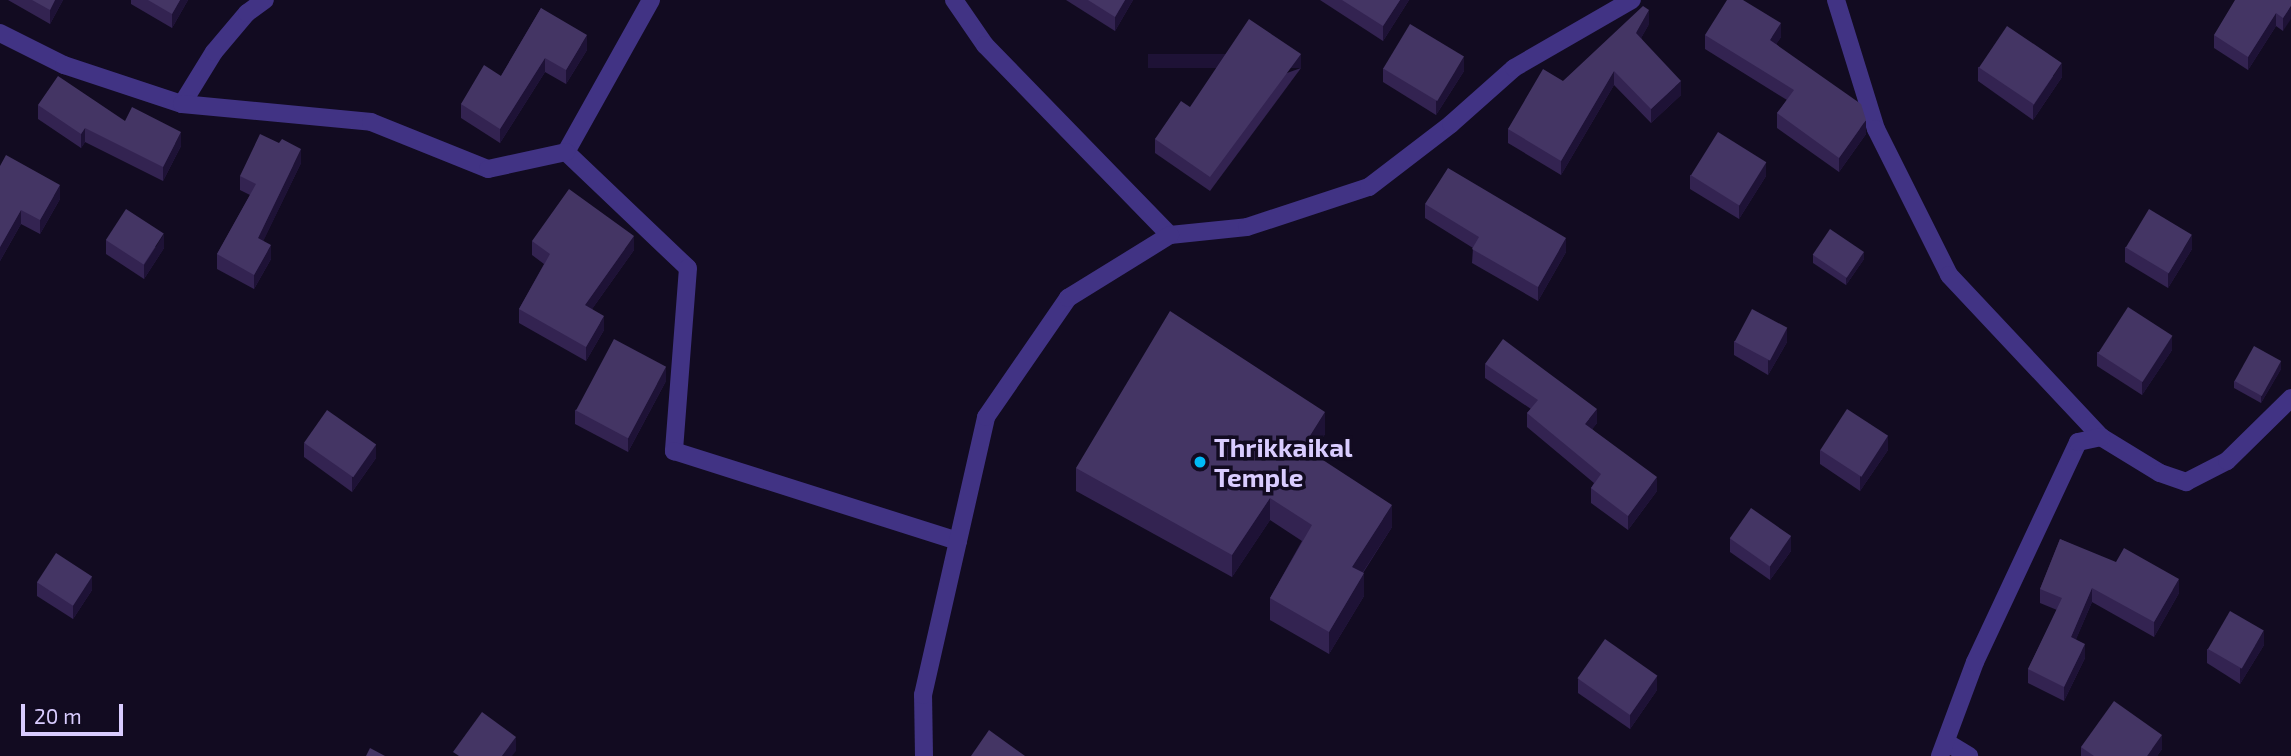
<!DOCTYPE html>
<style>
body{margin:0}
#map{position:relative;width:2291px;height:756px;overflow:hidden;background:#120b21;font-family:"Exo 2",sans-serif}
div>[style]{position:absolute}
[style*='--x']{left:calc(var(--x)*1px);top:calc(var(--y)*1px);width:calc(var(--w)*1px);rotate:calc(var(--a)*1deg)}
.minor>*{height:18px;margin:-9px;padding:0 9px;transform-origin:9px;border-radius:9px;background:#413384}
.wall>*{inset:0;background:#332351}
.shaded-wall>*{inset:0;background:#1e1236;transform-origin:0 0}
.building>*{inset:0;background:#443564;transform-origin:0 0}
.dots>*{width:19px;height:19px;translate:-50% -50%;box-sizing:border-box;border:4px solid #120b21;border-radius:50%}
span{translate:-50% -50%;white-space:nowrap;text-align:center;line-height:1.15;-webkit-text-stroke:7px #120b21;paint-order:stroke}
.poi-label{font-size:26px;color:#d9ccff;font-weight:700}
.left{translate:0 -50%;text-align:left}
.scale{position:absolute;left:21px;top:704px;width:102px;height:32px;box-sizing:border-box;border:4px solid #d9ccff;border-top:0;padding-left:9px;font-size:21px;line-height:24px;white-space:nowrap;color:#d9ccff;-webkit-text-stroke:5px #120b21;paint-order:stroke}
</style>
<div id="map">
<div class="minor">
<div style="--x:651;--y:0;--w:174;--a:119.2"></div>
<div style="--x:566;--y:152;--w:168;--a:43.6"></div>
<div style="--x:688;--y:268;--w:184;--a:94.4"></div>
<div style="--x:674;--y:451;--w:298;--a:17.6"></div>
<div style="--x:954;--y:0;--w:55;--a:55.4"></div>
<div style="--x:985;--y:45;--w:265;--a:45.8"></div>
<div style="--x:1170;--y:235;--w:77;--a:-5.9"></div>
<div style="--x:1247;--y:227;--w:128;--a:-18.2"></div>
<div style="--x:1369;--y:187;--w:103;--a:-37.5"></div>
<div style="--x:1451;--y:124;--w:84;--a:-41.6"></div>
<div style="--x:1514;--y:68;--w:136;--a:-30"></div>
<div style="--x:1836;--y:0;--w:135;--a:72.8"></div>
<div style="--x:1876;--y:129;--w:163;--a:63.4"></div>
<div style="--x:1949;--y:275;--w:222;--a:46.8"></div>
<div style="--x:2101;--y:437;--w:69;--a:31.4"></div>
<div style="--x:2160;--y:473;--w:28;--a:19"></div>
<div style="--x:2186;--y:482;--w:46;--a:-27.1"></div>
<div style="--x:2227;--y:461;--w:90;--a:-44.5"></div>
<div style="--x:0;--y:33;--w:72;--a:26.6"></div>
<div style="--x:64;--y:65;--w:124;--a:18.3"></div>
<div style="--x:182;--y:104;--w:61;--a:-58.4"></div>
<div style="--x:214;--y:52;--w:51;--a:-49.8"></div>
<div style="--x:247;--y:13;--w:22;--a:-36"></div>
<div style="--x:182;--y:104;--w:190;--a:5.4"></div>
<div style="--x:371;--y:122;--w:126;--a:21.9"></div>
<div style="--x:488;--y:169;--w:80;--a:-12.3"></div>
<div style="--x:1946;--y:742;--w:27;--a:31"></div>
<div style="--x:924;--y:756;--w:61;--a:-90.9"></div>
<div style="--x:923;--y:695;--w:285;--a:-77.2"></div>
<div style="--x:986;--y:417;--w:145;--a:-55.4"></div>
<div style="--x:1068;--y:298;--w:120;--a:-31.7"></div>
<div style="--x:1940;--y:756;--w:100;--a:-69.6"></div>
<div style="--x:1975;--y:662;--w:243;--a:-64.9"></div>
<div style="--x:2078;--y:442;--w:24;--a:-12"></div>
</div>
<div class="wall">
<div style="clip-path:polygon(8px 0,63px 0,50px 24px)"></div>
<div style="clip-path:polygon(131px 0,188px 0,172px 28px,131px 4px)"></div>
<div style="clip-path:polygon(1066px 0,1133px 0,1115px 31px)"></div>
<div style="clip-path:polygon(1320px 0,1409px 0,1383px 41px)"></div>
<div style="clip-path:polygon(2291px 0,2283px 31px,2276px 26px,2248px 70px,2214px 48px,2214px 35px)"></div>
<div style="clip-path:polygon(541px 8px,587px 50px,566px 84px,545px 72px,500px 143px,461px 118px,461px 104px,501px 76px)"></div>
<div style="clip-path:polygon(1649px 24px,1641px 38px,1681px 95px,1651px 123px,1614px 85px,1561px 175px,1508px 143px,1508px 129px,1563px 81px)"></div>
<div style="clip-path:polygon(1705px 35px,1781px 37px,1776px 44px,1866px 134px,1839px 172px,1777px 128px,1777px 113px,1787px 100px,1705px 49px)"></div>
<div style="clip-path:polygon(1978px 67px,2062px 77px,2033px 120px,1978px 81px)"></div>
<div style="clip-path:polygon(1301px 68px,1210px 191px,1155px 153px,1155px 139px,1190px 107px)"></div>
<div style="clip-path:polygon(1383px 68px,1464px 71px,1436px 115px,1383px 82px)"></div>
<div style="clip-path:polygon(38px 105px,125px 121px,181px 146px,163px 181px,85px 142px,81px 148px,38px 119px)"></div>
<div style="clip-path:polygon(301px 163px,263px 241px,271px 259px,254px 289px,217px 269px,217px 254px,250px 195px,240px 190px,240px 176px)"></div>
<div style="clip-path:polygon(0 166px,60px 199px,40px 234px,21px 224px,0 261px)"></div>
<div style="clip-path:polygon(1690px 175px,1766px 176px,1739px 219px,1690px 189px)"></div>
<div style="clip-path:polygon(1425px 204px,1566px 252px,1538px 301px,1472px 263px,1473px 248px,1425px 218px)"></div>
<div style="clip-path:polygon(106px 240px,164px 248px,144px 279px,106px 254px)"></div>
<div style="clip-path:polygon(532px 241px,634px 250px,592px 309px,604px 330px,586px 361px,519px 323px,519px 309px,544px 264px,532px 255px)"></div>
<div style="clip-path:polygon(2125px 247px,2192px 249px,2168px 288px,2125px 262px)"></div>
<div style="clip-path:polygon(1813px 255px,1864px 259px,1846px 285px,1813px 263px)"></div>
<div style="clip-path:polygon(1734px 341px,1787px 342px,1768px 375px,1734px 355px)"></div>
<div style="clip-path:polygon(2172px 350px,2142px 395px,2097px 366px,2097px 352px)"></div>
<div style="clip-path:polygon(1485px 364px,1597px 423px,1592px 429px,1657px 491px,1628px 530px,1591px 503px,1591px 488px,1594px 483px,1527px 427px,1527px 413px,1531px 409px,1485px 378px)"></div>
<div style="clip-path:polygon(2281px 369px,2261px 403px,2234px 388px,2234px 381px)"></div>
<div style="clip-path:polygon(666px 381px,628px 452px,575px 424px,575px 410px)"></div>
<div style="clip-path:polygon(1325px 434px,1313px 453px,1392px 527px,1363px 573px,1364px 596px,1329px 654px,1270px 620px,1270px 598px,1302px 541px,1270px 520px,1232px 577px,1076px 491px,1076px 468px)"></div>
<div style="clip-path:polygon(304px 443px,376px 458px,352px 492px,304px 457px)"></div>
<div style="clip-path:polygon(1820px 450px,1888px 450px,1860px 491px,1820px 464px)"></div>
<div style="clip-path:polygon(1730px 538px,1791px 551px,1770px 580px,1730px 552px)"></div>
<div style="clip-path:polygon(2060px 539px,2179px 593px,2154px 637px,2092px 602px,2076px 639px,2085px 658px,2064px 701px,2028px 683px,2028px 669px,2057px 610px,2040px 603px,2040px 589px)"></div>
<div style="clip-path:polygon(37px 582px,92px 590px,73px 619px,37px 596px)"></div>
<div style="clip-path:polygon(2264px 645px,2240px 684px,2207px 663px,2207px 649px)"></div>
<div style="clip-path:polygon(1578px 679px,1657px 690px,1630px 729px,1578px 693px)"></div>
<div style="clip-path:polygon(2081px 747px,2162px 749px,2157px 756px,2081px 756px)"></div>
</div>
<div class="shaded-wall">
<div style="clip-path:polygon(55px 0,63px 0,50px 24px,50px 10px)"></div>
<div style="clip-path:polygon(180px 0,188px 0,172px 28px,172px 14px)"></div>
<div style="clip-path:polygon(1125px 0,1133px 0,1115px 31px,1115px 17px)"></div>
<div style="clip-path:polygon(1400px 0,1409px 0,1383px 41px,1383px 26px)"></div>
<div style="clip-path:polygon(2291px 6px,2291px 19px,2283px 31px,2283px 18px)"></div>
<div style="clip-path:polygon(1649px 10px,1649px 24px,1636px 47px,1636px 33px)"></div>
<div style="clip-path:polygon(2276px 13px,2276px 26px,2248px 70px,2248px 57px)"></div>
<div style="clip-path:polygon(1781px 23px,1781px 37px,1770px 54px,1770px 40px)"></div>
<div style="clip-path:polygon(587px 35px,587px 50px,566px 84px,566px 70px)"></div>
<div style="left:1301px;top:54px;width:14px;height:153px;rotate:90deg"></div>
<div style="clip-path:polygon(1464px 57px,1464px 71px,1436px 115px,1436px 101px)"></div>
<div style="clip-path:polygon(545px 58px,545px 72px,500px 143px,500px 129px)"></div>
<div style="clip-path:polygon(2062px 63px,2062px 77px,2033px 120px,2033px 106px)"></div>
<div style="clip-path:polygon(1614px 71px,1614px 85px,1561px 175px,1561px 161px)"></div>
<div style="clip-path:polygon(1681px 81px,1681px 95px,1651px 123px,1651px 109px)"></div>
<div style="clip-path:polygon(1866px 120px,1866px 134px,1839px 172px,1839px 158px)"></div>
<div style="clip-path:polygon(85px 128px,85px 142px,81px 148px,81px 134px)"></div>
<div style="clip-path:polygon(181px 132px,181px 146px,163px 181px,163px 167px)"></div>
<div style="clip-path:polygon(301px 149px,301px 163px,258px 252px,258px 238px)"></div>
<div style="clip-path:polygon(1766px 162px,1766px 176px,1739px 219px,1739px 205px)"></div>
<div style="clip-path:polygon(60px 185px,60px 199px,40px 234px,40px 220px)"></div>
<div style="clip-path:polygon(21px 210px,21px 224px,0 261px,0 247px)"></div>
<div style="clip-path:polygon(164px 234px,164px 248px,144px 279px,144px 265px)"></div>
<div style="clip-path:polygon(2192px 235px,2192px 249px,2168px 288px,2168px 274px)"></div>
<div style="clip-path:polygon(634px 236px,634px 250px,585px 319px,585px 305px)"></div>
<div style="clip-path:polygon(1566px 238px,1566px 252px,1538px 301px,1538px 287px)"></div>
<div style="clip-path:polygon(271px 245px,271px 259px,254px 289px,254px 275px)"></div>
<div style="clip-path:polygon(1864px 252px,1864px 259px,1846px 285px,1846px 278px)"></div>
<div style="clip-path:polygon(604px 316px,604px 330px,586px 361px,586px 347px)"></div>
<div style="clip-path:polygon(1787px 328px,1787px 342px,1768px 375px,1768px 361px)"></div>
<div style="clip-path:polygon(2172px 336px,2172px 350px,2142px 395px,2142px 381px)"></div>
<div style="clip-path:polygon(2281px 361px,2281px 369px,2261px 403px,2261px 396px)"></div>
<div style="clip-path:polygon(666px 367px,666px 381px,628px 452px,628px 438px)"></div>
<div style="clip-path:polygon(1597px 409px,1597px 423px,1585px 438px,1585px 424px)"></div>
<div style="clip-path:polygon(1325px 412px,1325px 434px,1303px 469px,1303px 447px)"></div>
<div style="clip-path:polygon(1888px 436px,1888px 450px,1860px 491px,1860px 477px)"></div>
<div style="clip-path:polygon(376px 444px,376px 458px,352px 492px,352px 477px)"></div>
<div style="clip-path:polygon(1657px 477px,1657px 491px,1628px 530px,1628px 516px)"></div>
<div style="clip-path:polygon(1270px 498px,1270px 520px,1232px 577px,1232px 555px)"></div>
<div style="clip-path:polygon(1392px 505px,1392px 527px,1352px 589px,1352px 567px)"></div>
<div style="clip-path:polygon(1791px 536px,1791px 551px,1770px 580px,1770px 566px)"></div>
<div style="clip-path:polygon(1364px 573px,1364px 596px,1329px 654px,1329px 632px)"></div>
<div style="clip-path:polygon(92px 576px,92px 590px,73px 619px,73px 605px)"></div>
<div style="clip-path:polygon(2179px 579px,2179px 593px,2154px 637px,2154px 622px)"></div>
<div style="clip-path:polygon(2092px 588px,2092px 602px,2071px 651px,2071px 637px)"></div>
<div style="clip-path:polygon(2264px 631px,2264px 645px,2240px 684px,2240px 669px)"></div>
<div style="clip-path:polygon(2085px 644px,2085px 658px,2064px 701px,2064px 687px)"></div>
<div style="clip-path:polygon(1657px 676px,1657px 690px,1630px 729px,1630px 715px)"></div>
<div style="clip-path:polygon(2162px 735px,2162px 749px,2157px 756px,2147px 756px)"></div>
<div style="clip-path:polygon(516px 737px,516px 751px,512px 756px,502px 756px)"></div>
</div>
<div class="building">
<div style="clip-path:polygon(32px 0,55px 0,50px 10px)"></div>
<div style="clip-path:polygon(148px 0,180px 0,172px 14px)"></div>
<div style="clip-path:polygon(1088px 0,1125px 0,1115px 17px)"></div>
<div style="clip-path:polygon(1342px 0,1400px 0,1383px 26px)"></div>
<div style="clip-path:polygon(1727px 0,1743px 0,1781px 23px,1770px 40px,1861px 104px,1866px 120px,1839px 158px,1777px 113px,1794px 90px,1705px 35px)"></div>
<div style="clip-path:polygon(2235px 0,2291px 0,2291px 6px,2283px 18px,2276px 13px,2248px 57px,2214px 35px)"></div>
<div style="clip-path:polygon(1643px 6px,1649px 10px,1636px 33px,1681px 81px,1651px 109px,1614px 71px,1561px 161px,1508px 129px,1543px 69px,1563px 81px)"></div>
<div style="clip-path:polygon(541px 8px,587px 35px,566px 70px,545px 58px,500px 129px,461px 104px,484px 65px,501px 76px)"></div>
<div style="clip-path:polygon(1249px 19px,1301px 54px,1210px 177px,1155px 139px,1181px 101px,1190px 107px)"></div>
<div style="left:1410px;top:24px;width:63px;height:52px;rotate:31deg"></div>
<div style="left:2007px;top:26px;width:66px;height:50px;rotate:34deg"></div>
<div style="clip-path:polygon(58px 76px,125px 121px,132px 107px,181px 132px,163px 167px,85px 128px,81px 134px,38px 105px)"></div>
<div style="left:1718px;top:132px;width:57px;height:51px;rotate:32deg"></div>
<div style="clip-path:polygon(260px 134px,279px 143px,282px 139px,301px 149px,258px 238px,271px 245px,254px 275px,217px 254px,256px 184px,240px 176px)"></div>
<div style="clip-path:polygon(6px 155px,60px 185px,40px 220px,21px 210px,0 247px,0 166px)"></div>
<div style="clip-path:polygon(1448px 168px,1566px 238px,1538px 287px,1472px 249px,1479px 237px,1425px 204px)"></div>
<div style="clip-path:polygon(569px 189px,634px 236px,585px 305px,604px 316px,586px 347px,519px 309px,550px 254px,532px 241px)"></div>
<div style="left:126px;top:209px;width:45px;height:37px;rotate:33deg"></div>
<div style="left:2149px;top:209px;width:50px;height:45px;rotate:31deg"></div>
<div style="left:1830px;top:229px;width:41px;height:31px;rotate:34deg"></div>
<div style="left:2128px;top:307px;width:53px;height:55px;rotate:33deg"></div>
<div style="left:1752px;top:309px;width:40px;height:37px;rotate:28deg"></div>
<div style="clip-path:polygon(1170px 311px,1325px 412px,1303px 447px,1392px 505px,1352px 567px,1364px 573px,1329px 632px,1270px 598px,1312px 525px,1270px 498px,1232px 555px,1076px 468px)"></div>
<div style="left:614px;top:339px;width:59px;height:81px;rotate:28deg"></div>
<div style="clip-path:polygon(1503px 339px,1597px 409px,1585px 424px,1657px 477px,1628px 516px,1591px 488px,1601px 474px,1527px 413px,1538px 400px,1485px 364px)"></div>
<div style="left:2254px;top:346px;width:31px;height:40px;rotate:29deg"></div>
<div style="left:1847px;top:409px;width:49px;height:49px;rotate:33deg"></div>
<div style="left:327px;top:410px;width:60px;height:40px;rotate:35deg"></div>
<div style="left:1751px;top:508px;width:49px;height:37px;rotate:35deg"></div>
<div style="clip-path:polygon(2060px 539px,2116px 562px,2124px 548px,2179px 579px,2154px 622px,2092px 588px,2071px 637px,2085px 644px,2064px 687px,2028px 669px,2062px 598px,2040px 589px)"></div>
<div style="left:56px;top:553px;width:43px;height:35px;rotate:33deg"></div>
<div style="left:2230px;top:611px;width:39px;height:44px;rotate:30deg"></div>
<div style="left:1605px;top:639px;width:64px;height:48px;rotate:35deg"></div>
<div style="clip-path:polygon(2114px 701px,2162px 735px,2147px 756px,2094px 756px,2081px 747px)"></div>
<div style="clip-path:polygon(482px 712px,516px 737px,502px 756px,459px 756px,453px 752px)"></div>
<div style="clip-path:polygon(989px 730px,1025px 756px,971px 756px)"></div>
<div style="clip-path:polygon(370px 748px,385px 756px,366px 756px)"></div>
</div>
<div class="dots">
<div style="left:1200px;top:462px;background:#00bbf7"></div>
</div>
<div class="poi-label">
<span class="left" style="left:1214px;top:462px">Thrikkaikal<br>Temple</span>
</div>
<div class="scale">20 m</div>
</div>
